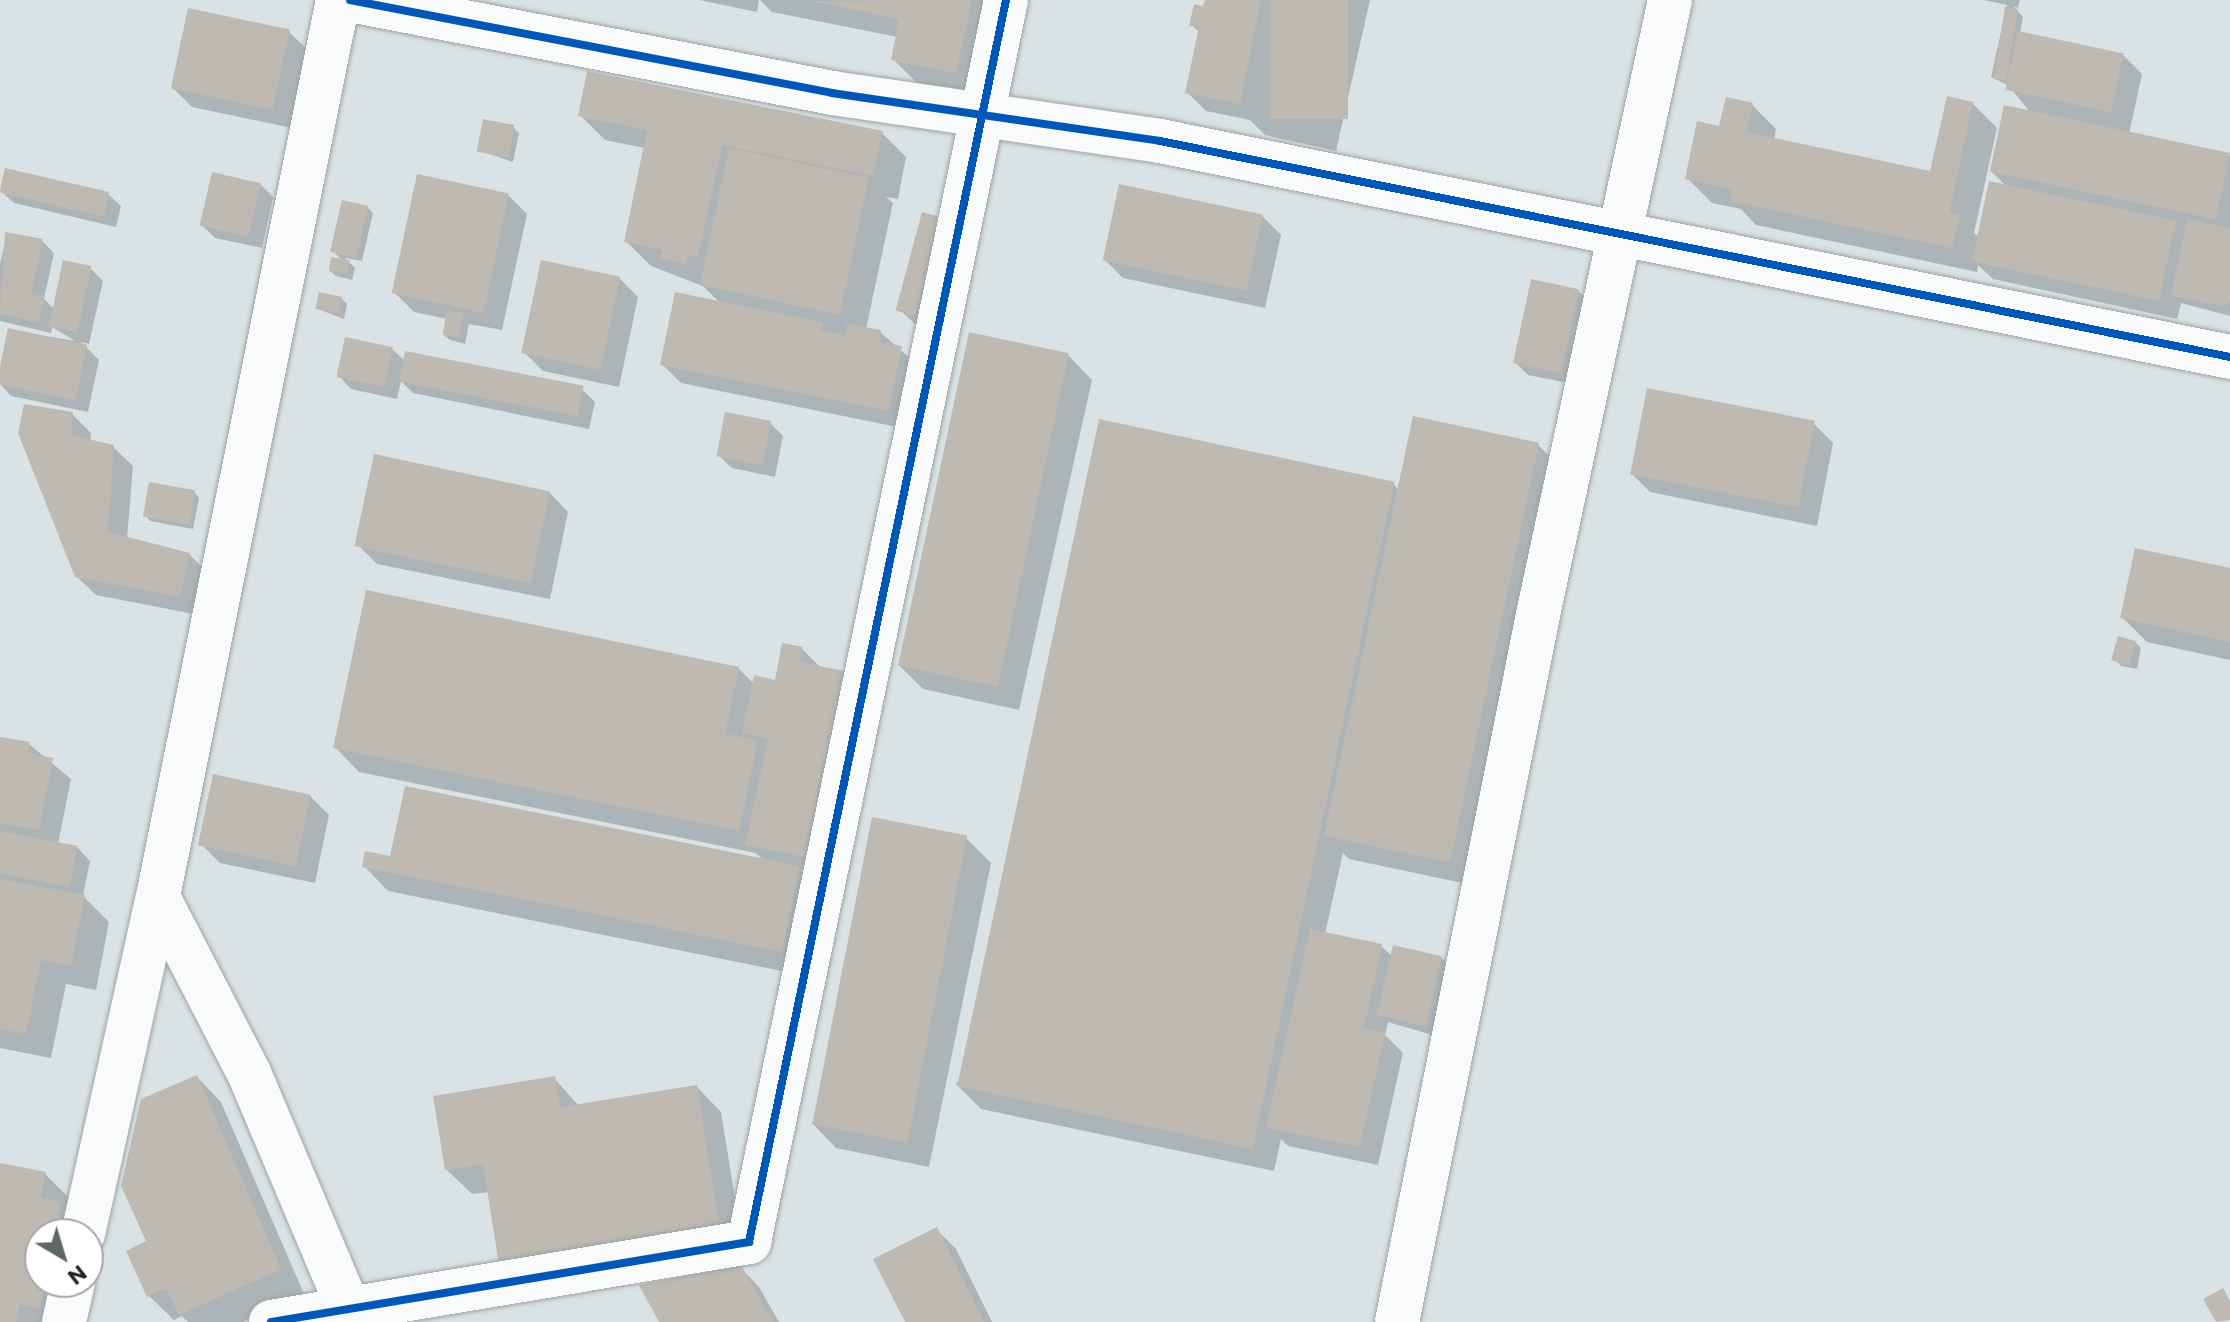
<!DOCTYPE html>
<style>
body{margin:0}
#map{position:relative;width:2230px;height:1322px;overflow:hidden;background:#d9e2e5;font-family:Commissioner,sans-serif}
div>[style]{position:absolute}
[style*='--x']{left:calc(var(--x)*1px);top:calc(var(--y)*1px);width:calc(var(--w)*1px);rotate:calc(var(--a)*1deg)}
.shadow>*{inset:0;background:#0003}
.building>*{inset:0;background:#bebab1;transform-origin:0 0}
.roads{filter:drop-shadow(0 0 2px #9da3a6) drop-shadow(0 0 2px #9da3a6)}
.minor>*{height:44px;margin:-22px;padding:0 22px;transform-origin:22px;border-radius:22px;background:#f9fbfb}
.cycleway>*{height:8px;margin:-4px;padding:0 4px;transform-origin:4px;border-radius:4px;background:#0057b8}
span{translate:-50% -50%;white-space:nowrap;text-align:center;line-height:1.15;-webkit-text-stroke:7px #fff;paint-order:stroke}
.north{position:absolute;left:24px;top:1218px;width:80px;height:80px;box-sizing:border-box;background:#fff;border:2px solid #a5a7a8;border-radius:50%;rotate:142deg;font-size:22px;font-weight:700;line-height:32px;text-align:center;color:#1d2325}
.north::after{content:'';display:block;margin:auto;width:28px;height:36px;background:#5f6668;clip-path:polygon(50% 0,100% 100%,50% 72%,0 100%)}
</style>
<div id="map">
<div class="shadow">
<div style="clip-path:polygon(699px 0,759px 0,757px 12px)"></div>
<div style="clip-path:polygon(760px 0,1001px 0,981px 97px,918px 84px,893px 59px,898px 37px,772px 12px)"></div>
<div style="clip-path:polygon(1207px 0,1370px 0,1336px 151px,1265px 135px,1250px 120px,1206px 111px,1187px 92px,1200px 33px,1192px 25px)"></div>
<div style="clip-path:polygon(1984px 0,2020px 0,2018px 8px,2013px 6px,2023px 17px,2020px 33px,2123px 55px,2142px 74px,2129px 134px,2230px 156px,2230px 316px,2181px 303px,2177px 319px,1993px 279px,1978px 265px,1977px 272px,1756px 225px,1741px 209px,1712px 203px,1687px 178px,1721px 129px,1752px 105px,1776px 129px,1774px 140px,1932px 173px,1972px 103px,1997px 128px,1974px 233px,1979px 237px,2007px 187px,1992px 172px,2031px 113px,2009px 86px,1991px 77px,2007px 5px)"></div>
<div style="clip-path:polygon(289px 32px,309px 51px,292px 128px,192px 107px,173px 88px)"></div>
<div style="clip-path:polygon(580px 115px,882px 133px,906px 157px,898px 199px,886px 197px,893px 203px,866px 329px,880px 332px,920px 367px,907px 429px,681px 383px,662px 364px,721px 304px,703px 286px,651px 266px,626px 241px,645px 148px,605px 140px)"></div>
<div style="clip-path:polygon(513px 127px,519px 133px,513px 162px,478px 150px)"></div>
<div style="clip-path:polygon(260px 184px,273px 197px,262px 248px,215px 238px,202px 225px)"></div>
<div style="clip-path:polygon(1px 191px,108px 194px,121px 206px,116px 227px,14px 203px)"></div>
<div style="clip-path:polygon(508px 195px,527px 214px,502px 330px,469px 324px,465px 344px,450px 340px,444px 335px,447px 319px,414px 312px,395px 293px)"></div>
<div style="clip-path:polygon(367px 207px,373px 213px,362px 261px,345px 258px,355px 268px,352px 280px,336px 276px,330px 271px,343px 261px,333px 251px)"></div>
<div style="clip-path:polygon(923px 215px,931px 328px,915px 324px,902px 312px)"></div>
<div style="clip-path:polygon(1262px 216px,1281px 235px,1265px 308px,1123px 278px,1104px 259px)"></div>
<div style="clip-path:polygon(7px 234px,42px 241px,54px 253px,44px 299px,54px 309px,90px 268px,103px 281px,89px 344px,81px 342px,99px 360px,88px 412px,11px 396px,0 384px,10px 330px,75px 341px,52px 327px,51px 333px,0 321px,0 264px)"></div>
<div style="clip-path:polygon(619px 278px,638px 297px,619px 387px,543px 371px,524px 352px)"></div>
<div style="clip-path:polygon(1578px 291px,1591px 303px,1573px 384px,1528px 375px,1515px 362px)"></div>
<div style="clip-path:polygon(341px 298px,347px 304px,344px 319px,318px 309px)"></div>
<div style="clip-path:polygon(392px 349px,405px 361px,582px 389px,595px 402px,589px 429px,413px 393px,401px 381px,397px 399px,351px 389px,339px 376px)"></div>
<div style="clip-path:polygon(1068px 355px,1092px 380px,1019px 710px,923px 689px,898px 664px)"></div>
<div style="clip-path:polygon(72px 414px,91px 433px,90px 442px,113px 447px,133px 466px,127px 539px,189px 554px,208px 573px,199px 615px,96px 595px,76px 576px,20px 433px)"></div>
<div style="clip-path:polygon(770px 423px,783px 436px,775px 477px,732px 468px,719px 456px)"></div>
<div style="clip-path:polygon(1814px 424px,1833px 443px,1817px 526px,1650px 492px,1631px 473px)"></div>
<div style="clip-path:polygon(1538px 445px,1563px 469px,1472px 885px,1349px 859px,1343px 853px,1325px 934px,1381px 946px,1393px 957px,1441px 957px,1453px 970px,1439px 1037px,1388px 1022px,1385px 1035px,1403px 1053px,1378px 1165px,1288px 1146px,1281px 1139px,1274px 1171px,981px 1109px,956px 1084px,1393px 484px,1399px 490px)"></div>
<div style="clip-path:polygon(194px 492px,199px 498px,193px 529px,150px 521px,145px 515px)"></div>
<div style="clip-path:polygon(549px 492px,568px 512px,550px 599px,377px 564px,358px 545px)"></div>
<div style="clip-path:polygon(2230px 570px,2230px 660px,2147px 642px,2122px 617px)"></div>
<div style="clip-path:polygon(2135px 642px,2141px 648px,2137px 669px,2121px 666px,2116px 660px)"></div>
<div style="clip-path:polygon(802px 649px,821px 668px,843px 673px,862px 692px,824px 875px,801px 870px,823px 893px,806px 976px,388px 891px,364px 866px,392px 859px,764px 861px,756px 853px,359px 772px,335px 747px,738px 668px,754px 684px,776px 682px)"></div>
<div style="clip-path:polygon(0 739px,29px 744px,71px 779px,58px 844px,78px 848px,90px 861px,83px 896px,109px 922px,96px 990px,66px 984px,51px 1058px,0 1048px)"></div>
<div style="clip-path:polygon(310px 796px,329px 815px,315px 883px,220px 863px,201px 844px)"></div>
<div style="clip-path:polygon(966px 838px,991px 863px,929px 1167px,836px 1148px,812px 1123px)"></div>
<div style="clip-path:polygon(197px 1077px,221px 1102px,304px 1294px,243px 1322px,188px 1322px,182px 1316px,174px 1320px,149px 1296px,148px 1242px)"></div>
<div style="clip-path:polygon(554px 1078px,579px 1106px,697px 1087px,721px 1112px,744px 1253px,489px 1192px,472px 1194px,447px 1170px)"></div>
<div style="clip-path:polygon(0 1165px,45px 1174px,70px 1199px,83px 1234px,40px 1234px,40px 1282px,74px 1282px,66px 1322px,0 1322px)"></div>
<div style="clip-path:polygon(937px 1230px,956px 1249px,992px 1322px,907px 1322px)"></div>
<div style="clip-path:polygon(740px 1267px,759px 1287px,779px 1322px,661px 1322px)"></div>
</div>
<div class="building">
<div style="clip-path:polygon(972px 0,956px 73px,891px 60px,899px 19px,812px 1px)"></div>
<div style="clip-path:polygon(1205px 0,1261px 0,1240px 104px,1185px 93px,1199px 27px,1189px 26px,1194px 4px,1203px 6px)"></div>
<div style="left:1270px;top:0;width:78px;height:119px"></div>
<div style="left:2005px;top:7px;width:13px;height:73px;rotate:9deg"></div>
<div style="left:188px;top:8px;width:104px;height:82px;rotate:12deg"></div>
<div style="left:2018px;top:31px;width:108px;height:60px;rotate:12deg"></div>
<div style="clip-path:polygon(587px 71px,883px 131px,873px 176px,722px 145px,698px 257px,688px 255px,686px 264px,660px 258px,662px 250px,624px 242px,647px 130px,578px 116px)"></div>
<div style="clip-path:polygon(1947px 96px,1973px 102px,1949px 213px,1960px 215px,1952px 248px,1730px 201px,1732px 189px,1685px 179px,1697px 121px,1719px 126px,1726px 97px,1753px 103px,1746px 132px,1930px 171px)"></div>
<div style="left:2004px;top:105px;width:231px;height:68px;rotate:12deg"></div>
<div style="left:483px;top:119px;width:32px;height:33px;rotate:11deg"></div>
<div style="left:729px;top:148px;width:143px;height:140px;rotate:12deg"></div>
<div style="left:5px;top:168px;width:107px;height:25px;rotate:13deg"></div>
<div style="left:212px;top:172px;width:50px;height:55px;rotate:13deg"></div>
<div style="left:417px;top:174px;width:94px;height:122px;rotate:12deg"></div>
<div style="left:1989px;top:181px;width:191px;height:82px;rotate:12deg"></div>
<div style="left:1119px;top:184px;width:147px;height:78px;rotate:12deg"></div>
<div style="left:342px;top:200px;width:27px;height:53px;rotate:13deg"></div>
<div style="left:922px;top:212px;width:20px;height:102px;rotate:15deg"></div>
<div style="clip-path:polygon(2187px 219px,2230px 228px,2230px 302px,2224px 306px,2171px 296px)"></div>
<div style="clip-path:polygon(5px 232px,43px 239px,31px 294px,44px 297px,39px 322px,0 314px)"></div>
<div style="left:331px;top:257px;width:19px;height:14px;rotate:9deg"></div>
<div style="left:63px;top:260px;width:29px;height:68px;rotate:12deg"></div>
<div style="left:541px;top:260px;width:81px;height:95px;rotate:12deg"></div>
<div style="left:1531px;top:279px;width:49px;height:86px;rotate:12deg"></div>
<div style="left:319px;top:292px;width:24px;height:17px;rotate:12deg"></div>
<div style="clip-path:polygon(675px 292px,822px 322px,821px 330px,845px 335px,847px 324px,881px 330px,879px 342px,902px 346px,888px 411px,660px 365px)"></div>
<div style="left:447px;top:310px;width:17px;height:25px;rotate:10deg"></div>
<div style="left:8px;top:328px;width:81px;height:57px;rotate:12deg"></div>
<div style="left:969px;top:332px;width:102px;height:341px;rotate:12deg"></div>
<div style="left:345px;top:337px;width:49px;height:41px;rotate:12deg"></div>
<div style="left:405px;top:351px;width:182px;height:31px;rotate:11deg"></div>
<div style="left:1647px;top:388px;width:171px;height:88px;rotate:11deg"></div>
<div style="clip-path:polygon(24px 404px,73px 412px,71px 435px,114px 445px,108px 532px,190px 553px,180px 597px,75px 577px,18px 433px)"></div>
<div style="left:725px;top:412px;width:47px;height:45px;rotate:11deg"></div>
<div style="left:1413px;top:416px;width:129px;height:429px;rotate:12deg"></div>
<div style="left:1099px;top:419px;width:302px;height:682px;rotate:12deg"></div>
<div style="left:374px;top:454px;width:180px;height:94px;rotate:12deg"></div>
<div style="left:149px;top:482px;width:47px;height:35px;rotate:10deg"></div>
<div style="clip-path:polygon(2135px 548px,2230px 568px,2230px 642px,2120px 618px)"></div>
<div style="clip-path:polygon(366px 590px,739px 667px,725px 734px,758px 740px,739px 831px,333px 748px)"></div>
<div style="left:2118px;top:636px;width:19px;height:25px;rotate:16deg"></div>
<div style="clip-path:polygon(782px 643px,803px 647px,800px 662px,844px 671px,805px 857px,745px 845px,768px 738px,742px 733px,754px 675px,775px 680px)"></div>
<div style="clip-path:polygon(0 737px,30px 742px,28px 753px,53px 758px,39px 830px,0 823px)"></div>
<div style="left:213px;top:774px;width:100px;height:73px;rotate:12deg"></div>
<div style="clip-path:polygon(405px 786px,800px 866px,782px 952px,362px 867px,365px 851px,390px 856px)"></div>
<div style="left:872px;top:817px;width:97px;height:313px;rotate:11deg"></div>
<div style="left:0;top:831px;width:79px;height:42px;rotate:11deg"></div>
<div style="clip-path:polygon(0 879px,85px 895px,71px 966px,41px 960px,26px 1034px,0 1029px)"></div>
<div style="clip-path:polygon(1310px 929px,1382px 944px,1364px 1028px,1385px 1033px,1360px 1147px,1266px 1128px)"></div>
<div style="left:1393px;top:945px;width:50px;height:72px;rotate:13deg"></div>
<div style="clip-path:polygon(197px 1075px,281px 1269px,179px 1315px,166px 1288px,147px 1297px,126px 1251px,146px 1241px,121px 1186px,141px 1099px)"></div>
<div style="clip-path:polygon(555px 1076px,560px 1107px,697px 1085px,720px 1229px,499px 1265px,483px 1164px,445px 1170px,433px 1096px)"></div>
<div style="clip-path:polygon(0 1163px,46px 1172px,41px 1198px,61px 1202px,54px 1234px,40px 1234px,40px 1282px,45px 1282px,40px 1308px,20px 1305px,16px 1322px,0 1322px)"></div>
<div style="clip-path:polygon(937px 1227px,984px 1322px,905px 1322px,873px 1259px)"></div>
<div style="clip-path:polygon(741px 1265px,773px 1322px,659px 1322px,639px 1285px)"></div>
<div style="clip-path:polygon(2223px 1288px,2230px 1301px,2230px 1320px,2216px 1322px,2203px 1299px)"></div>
</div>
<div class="roads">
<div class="minor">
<div style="--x:338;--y:0;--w:915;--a:101.35"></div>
<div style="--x:158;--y:897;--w:198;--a:62.7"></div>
<div style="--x:249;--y:1073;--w:270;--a:67.1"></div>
<div style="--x:350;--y:0;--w:491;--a:10.9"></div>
<div style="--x:832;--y:93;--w:331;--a:8.3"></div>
<div style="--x:1160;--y:141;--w:1092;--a:11.41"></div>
<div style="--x:83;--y:1234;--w:345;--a:-77.5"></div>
<div style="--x:64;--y:1322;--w:41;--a:-77.3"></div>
<div style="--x:271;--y:1322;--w:485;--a:-9.5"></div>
<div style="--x:749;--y:1242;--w:1268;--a:-78.31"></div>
<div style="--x:1397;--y:1322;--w:726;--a:-78.72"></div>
<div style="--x:1539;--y:610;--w:624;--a:-77.88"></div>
</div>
</div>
<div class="cycleway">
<div style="--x:350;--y:0;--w:491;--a:10.9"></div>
<div style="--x:832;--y:93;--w:331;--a:8.3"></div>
<div style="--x:1160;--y:141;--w:1092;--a:11.41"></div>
<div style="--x:271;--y:1322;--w:485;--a:-9.5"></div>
<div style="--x:749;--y:1242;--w:1268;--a:-78.31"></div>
</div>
<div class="north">N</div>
</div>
